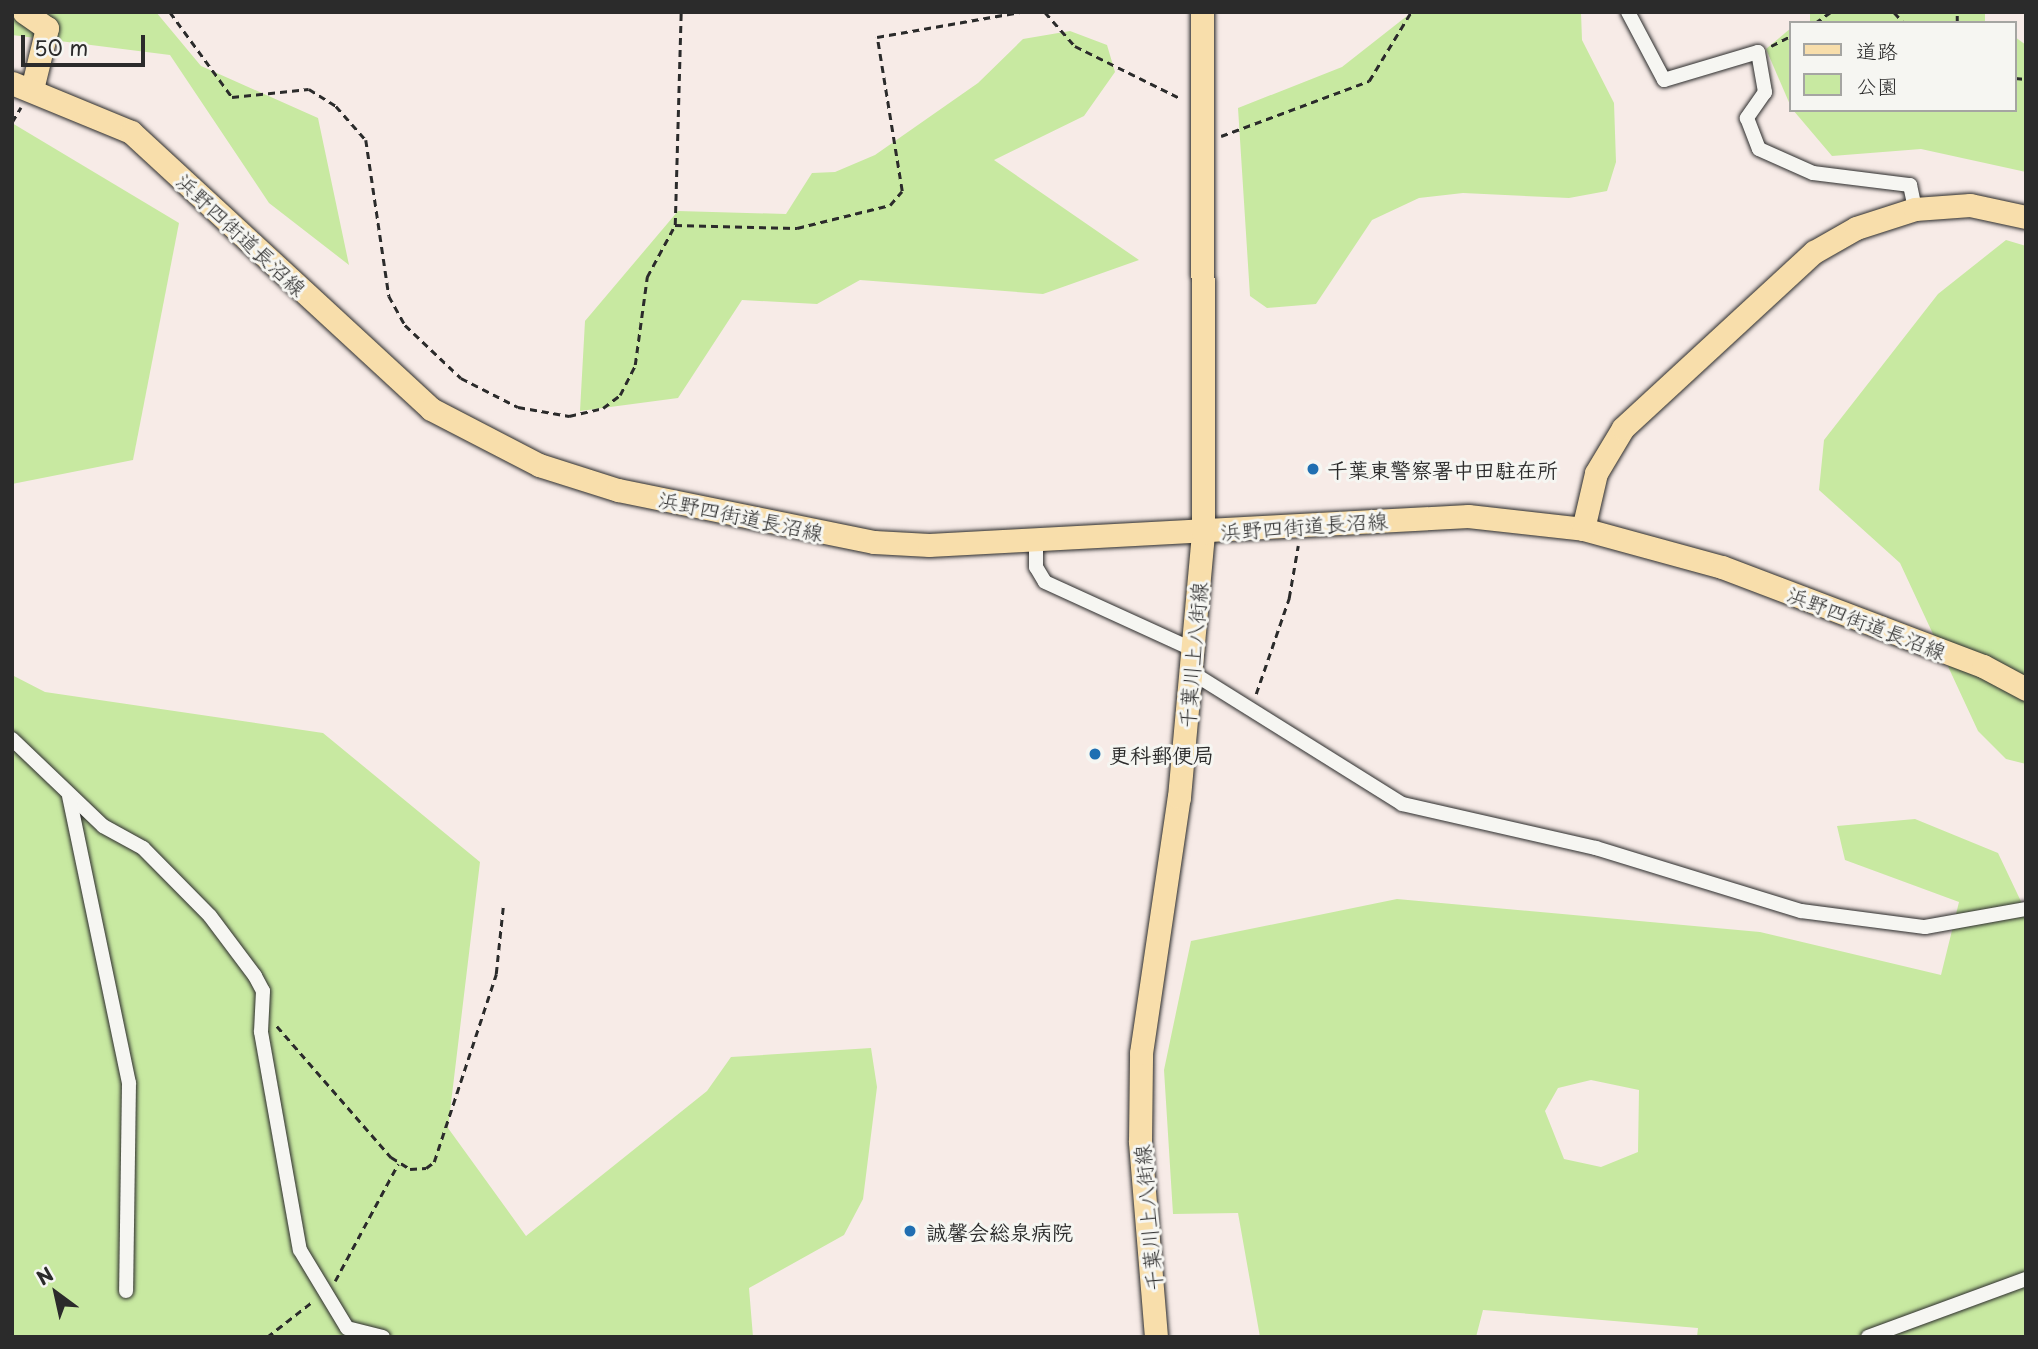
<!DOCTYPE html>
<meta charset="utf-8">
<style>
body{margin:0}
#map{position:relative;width:2038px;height:1349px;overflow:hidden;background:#f7ebe7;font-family:"Playpen Sans","Klee One",sans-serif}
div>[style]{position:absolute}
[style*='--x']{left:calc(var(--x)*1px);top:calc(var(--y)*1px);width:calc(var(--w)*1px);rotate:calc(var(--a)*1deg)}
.green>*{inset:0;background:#c8e9a1;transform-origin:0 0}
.path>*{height:2.5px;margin-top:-1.25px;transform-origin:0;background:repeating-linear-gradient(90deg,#2b2b2b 0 7px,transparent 0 12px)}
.roads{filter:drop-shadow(0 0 2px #2b2b2b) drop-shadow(0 0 2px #2b2b2b)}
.minor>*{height:14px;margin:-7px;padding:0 7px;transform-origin:7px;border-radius:7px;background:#f6f6f2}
.primary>*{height:23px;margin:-11.5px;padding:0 11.5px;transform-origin:11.5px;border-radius:11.5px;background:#f8deab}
.dots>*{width:19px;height:19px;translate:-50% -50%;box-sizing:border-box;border:4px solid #f6f6f2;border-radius:50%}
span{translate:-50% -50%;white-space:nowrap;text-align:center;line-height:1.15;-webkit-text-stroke:6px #f6f6f2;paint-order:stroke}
.street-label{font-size:21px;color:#2b2b2b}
.poi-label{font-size:21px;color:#2b2b2b;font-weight:700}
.left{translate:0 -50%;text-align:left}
.frame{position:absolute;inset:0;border:14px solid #2b2b2b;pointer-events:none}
.legend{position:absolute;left:1789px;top:21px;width:228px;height:91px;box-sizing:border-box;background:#f6f6f2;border:2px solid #a5a5a2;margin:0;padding:9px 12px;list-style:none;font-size:21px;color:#2b2b2b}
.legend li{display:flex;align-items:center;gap:14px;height:35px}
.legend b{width:35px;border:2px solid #a5a5a2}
.north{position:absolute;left:21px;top:1258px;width:70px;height:70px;-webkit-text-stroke:5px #f6f6f2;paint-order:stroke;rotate:327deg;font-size:19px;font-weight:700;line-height:28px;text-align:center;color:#2b2b2b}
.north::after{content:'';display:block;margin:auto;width:24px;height:32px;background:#2b2b2b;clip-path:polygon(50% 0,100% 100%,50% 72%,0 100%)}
.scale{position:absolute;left:21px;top:35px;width:124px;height:32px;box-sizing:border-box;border:4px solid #2b2b2b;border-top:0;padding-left:9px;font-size:21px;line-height:24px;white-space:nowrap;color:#2b2b2b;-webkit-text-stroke:5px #f6f6f2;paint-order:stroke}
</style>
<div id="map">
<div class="green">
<div style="clip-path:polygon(12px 12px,156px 12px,201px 66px,318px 118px,349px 265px,269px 203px,170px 55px,12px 35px)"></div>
<div style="clip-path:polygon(1412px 12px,1581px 12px,1582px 40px,1614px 103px,1616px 162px,1607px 191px,1569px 198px,1463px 193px,1419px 198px,1372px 220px,1316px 304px,1267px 308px,1250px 296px,1238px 108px,1342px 67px)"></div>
<div style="left:1810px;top:12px;width:175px;height:17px"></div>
<div style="clip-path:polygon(1791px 28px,1791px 107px,1766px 49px)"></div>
<div style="clip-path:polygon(1070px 31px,1107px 45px,1115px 72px,1084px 116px,994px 160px,1139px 260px,1043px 294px,860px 280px,817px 304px,742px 300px,678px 398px,580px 411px,585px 321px,678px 211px,786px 214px,812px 173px,835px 172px,875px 155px,978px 83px,1023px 39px)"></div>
<div style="clip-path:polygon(2015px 37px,2026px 45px,2026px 172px,1921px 149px,1832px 156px,1793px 110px,2015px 110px)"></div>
<div style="clip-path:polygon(12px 123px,179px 223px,133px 460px,12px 484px)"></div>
<div style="clip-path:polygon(2006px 240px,2026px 246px,2026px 764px,2006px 759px,1978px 731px,1900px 563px,1819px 490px,1824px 440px,1938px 294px)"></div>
<div style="clip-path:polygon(12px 675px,45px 692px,323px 733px,480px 862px,448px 1128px,526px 1236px,707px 1091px,731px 1057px,871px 1048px,877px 1087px,863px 1199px,844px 1235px,749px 1288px,753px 1337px,12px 1337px)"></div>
<div style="clip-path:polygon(evenodd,1915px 819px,1998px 853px,2026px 912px,2026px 1337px,1697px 1337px,1698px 1328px,1483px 1310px,1476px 1337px,1260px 1337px,1238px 1213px,1173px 1214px,1164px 1070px,1191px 941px,1397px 899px,1760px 932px,1941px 975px,1959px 902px,1845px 860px,1837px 826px,1915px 819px,1591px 1080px,1639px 1090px,1638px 1152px,1601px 1167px,1564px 1159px,1545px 1111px,1558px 1088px,1591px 1080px)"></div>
</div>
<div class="path">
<div style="--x:170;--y:12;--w:105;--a:53.9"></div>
<div style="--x:232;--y:97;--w:77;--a:-5.9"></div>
<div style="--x:309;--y:89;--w:32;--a:32"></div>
<div style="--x:336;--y:106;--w:45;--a:48.6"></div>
<div style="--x:366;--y:140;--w:158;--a:81.6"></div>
<div style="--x:389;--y:296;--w:33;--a:61"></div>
<div style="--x:405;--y:325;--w:77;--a:43.4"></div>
<div style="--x:461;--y:378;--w:64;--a:27"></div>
<div style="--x:518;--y:407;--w:52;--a:10"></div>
<div style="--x:569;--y:416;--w:35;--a:-13"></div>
<div style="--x:603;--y:408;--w:21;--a:-37"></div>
<div style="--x:620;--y:395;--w:34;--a:-63"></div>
<div style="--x:635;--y:365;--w:89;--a:-82.2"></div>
<div style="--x:647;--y:277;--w:59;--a:-61.7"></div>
<div style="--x:675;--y:225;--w:213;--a:-88.4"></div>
<div style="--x:1045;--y:12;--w:45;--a:48.6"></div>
<div style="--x:1075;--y:46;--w:119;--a:26.4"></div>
<div style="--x:1894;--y:12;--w:15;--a:48"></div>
<div style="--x:1815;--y:23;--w:19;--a:-35"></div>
<div style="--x:1957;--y:23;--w:11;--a:-90"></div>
<div style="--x:1771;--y:46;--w:22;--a:-27"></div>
<div style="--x:2015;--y:78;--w:11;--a:5"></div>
<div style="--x:12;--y:122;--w:17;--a:-59"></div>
<div style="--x:1221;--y:136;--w:158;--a:-20.4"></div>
<div style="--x:1369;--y:81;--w:81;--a:-58.7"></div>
<div style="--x:675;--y:225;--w:122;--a:1.4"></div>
<div style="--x:797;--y:228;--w:96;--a:-13.9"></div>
<div style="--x:890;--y:205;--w:18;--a:-49"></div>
<div style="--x:902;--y:191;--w:156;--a:-99.2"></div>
<div style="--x:877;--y:37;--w:145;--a:-9.9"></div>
<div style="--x:1256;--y:694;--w:102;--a:-71"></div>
<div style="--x:1289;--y:598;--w:53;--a:-80.2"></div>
<div style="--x:277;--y:1026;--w:174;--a:49"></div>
<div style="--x:391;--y:1157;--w:22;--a:32"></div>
<div style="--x:410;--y:1169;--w:16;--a:-4"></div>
<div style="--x:426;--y:1168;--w:10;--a:-37"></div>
<div style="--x:434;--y:1162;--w:198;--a:-71.7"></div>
<div style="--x:496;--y:974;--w:67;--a:-84"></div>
<div style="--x:335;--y:1281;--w:133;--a:-61.7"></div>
<div style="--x:267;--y:1337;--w:57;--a:-37.9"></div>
</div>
<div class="roads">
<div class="minor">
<div style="--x:1628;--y:12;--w:77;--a:62.1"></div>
<div style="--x:1664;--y:80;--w:98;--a:-16.6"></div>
<div style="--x:1758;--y:52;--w:41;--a:80.1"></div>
<div style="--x:1765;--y:92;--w:32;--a:125"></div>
<div style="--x:1747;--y:118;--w:33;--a:69"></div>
<div style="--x:1759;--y:149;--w:59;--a:24"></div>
<div style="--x:1813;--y:173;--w:98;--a:7.1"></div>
<div style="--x:1910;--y:185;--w:25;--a:78"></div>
<div style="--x:1036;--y:540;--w:27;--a:90"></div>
<div style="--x:1036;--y:567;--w:17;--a:59"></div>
<div style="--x:1045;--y:582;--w:164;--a:24.5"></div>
<div style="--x:1191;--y:672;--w:249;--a:32"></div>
<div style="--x:1402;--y:804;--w:199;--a:12.8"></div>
<div style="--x:1596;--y:848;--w:214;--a:17.1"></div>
<div style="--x:1801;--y:911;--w:125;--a:7.4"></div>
<div style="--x:1925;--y:927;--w:103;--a:-10.1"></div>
<div style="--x:12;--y:739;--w:126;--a:43.7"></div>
<div style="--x:103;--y:826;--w:46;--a:28.8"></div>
<div style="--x:143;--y:848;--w:95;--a:45.4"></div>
<div style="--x:210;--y:916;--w:75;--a:53.1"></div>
<div style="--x:255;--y:976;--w:17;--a:62"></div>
<div style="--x:263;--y:991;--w:41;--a:92.8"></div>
<div style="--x:261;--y:1032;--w:221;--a:79.9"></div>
<div style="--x:300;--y:1250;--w:91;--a:58.9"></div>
<div style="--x:347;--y:1328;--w:37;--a:14"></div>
<div style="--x:69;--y:796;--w:293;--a:78.2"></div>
<div style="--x:129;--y:1083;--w:208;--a:90.8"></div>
<div style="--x:1868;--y:1337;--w:168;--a:-20.2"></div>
</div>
<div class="primary">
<div style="--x:24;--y:12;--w:28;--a:35"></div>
<div style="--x:47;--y:28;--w:63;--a:103.8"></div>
<div style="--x:12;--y:83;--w:129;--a:22.4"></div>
<div style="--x:131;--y:132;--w:408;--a:42.7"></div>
<div style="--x:431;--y:409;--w:122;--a:27.4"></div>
<div style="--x:539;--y:465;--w:83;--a:17.6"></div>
<div style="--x:618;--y:490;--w:261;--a:11.5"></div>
<div style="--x:874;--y:542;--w:55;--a:3.1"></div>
<div style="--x:929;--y:545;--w:540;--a:-3.08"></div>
<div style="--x:1468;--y:516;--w:116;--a:6.4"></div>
<div style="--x:1583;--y:529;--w:144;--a:15.3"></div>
<div style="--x:1722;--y:567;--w:279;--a:20.8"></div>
<div style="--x:1983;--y:666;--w:49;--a:28.1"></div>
<div style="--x:1583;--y:529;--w:57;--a:-76.9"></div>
<div style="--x:1596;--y:473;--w:52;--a:-59"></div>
<div style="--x:1623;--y:428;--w:260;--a:-42.7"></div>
<div style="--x:1814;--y:252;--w:48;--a:-29.7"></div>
<div style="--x:1856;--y:228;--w:62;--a:-17.9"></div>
<div style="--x:1915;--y:209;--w:55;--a:-4.2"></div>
<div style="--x:1970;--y:205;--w:57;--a:12.1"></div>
<div style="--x:1156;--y:1337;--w:197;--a:-94.7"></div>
<div style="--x:1140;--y:1141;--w:88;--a:-89.3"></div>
<div style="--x:1141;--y:1053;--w:259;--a:-81.6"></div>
<div style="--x:1179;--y:797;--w:265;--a:-84.8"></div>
<div style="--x:1203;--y:533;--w:521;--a:-90.11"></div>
</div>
</div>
<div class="dots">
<div style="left:1313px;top:469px;background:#1f6fb2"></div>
<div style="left:1095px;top:754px;background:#1f6fb2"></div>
<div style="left:910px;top:1231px;background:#1f6fb2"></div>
</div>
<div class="street-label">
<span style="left:242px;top:234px;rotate:43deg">浜野四街道長沼線</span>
<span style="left:741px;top:515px;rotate:12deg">浜野四街道長沼線</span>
<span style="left:1304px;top:525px;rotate:-4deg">浜野四街道長沼線</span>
<span style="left:1867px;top:622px;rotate:21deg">浜野四街道長沼線</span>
<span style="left:1192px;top:655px;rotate:-85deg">千葉川上八街線</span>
<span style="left:1147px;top:1218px;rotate:-95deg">千葉川上八街線</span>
</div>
<div class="poi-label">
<span class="left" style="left:1327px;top:469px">千葉東警察署中田駐在所</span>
<span class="left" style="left:1109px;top:754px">更科郵便局</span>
<span class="left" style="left:926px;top:1231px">誠馨会総泉病院</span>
</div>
<div class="frame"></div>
<ul class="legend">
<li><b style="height:9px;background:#f8deab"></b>道路</li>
<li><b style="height:19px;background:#c8e9a1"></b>公園</li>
</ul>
<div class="north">N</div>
<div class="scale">50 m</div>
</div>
